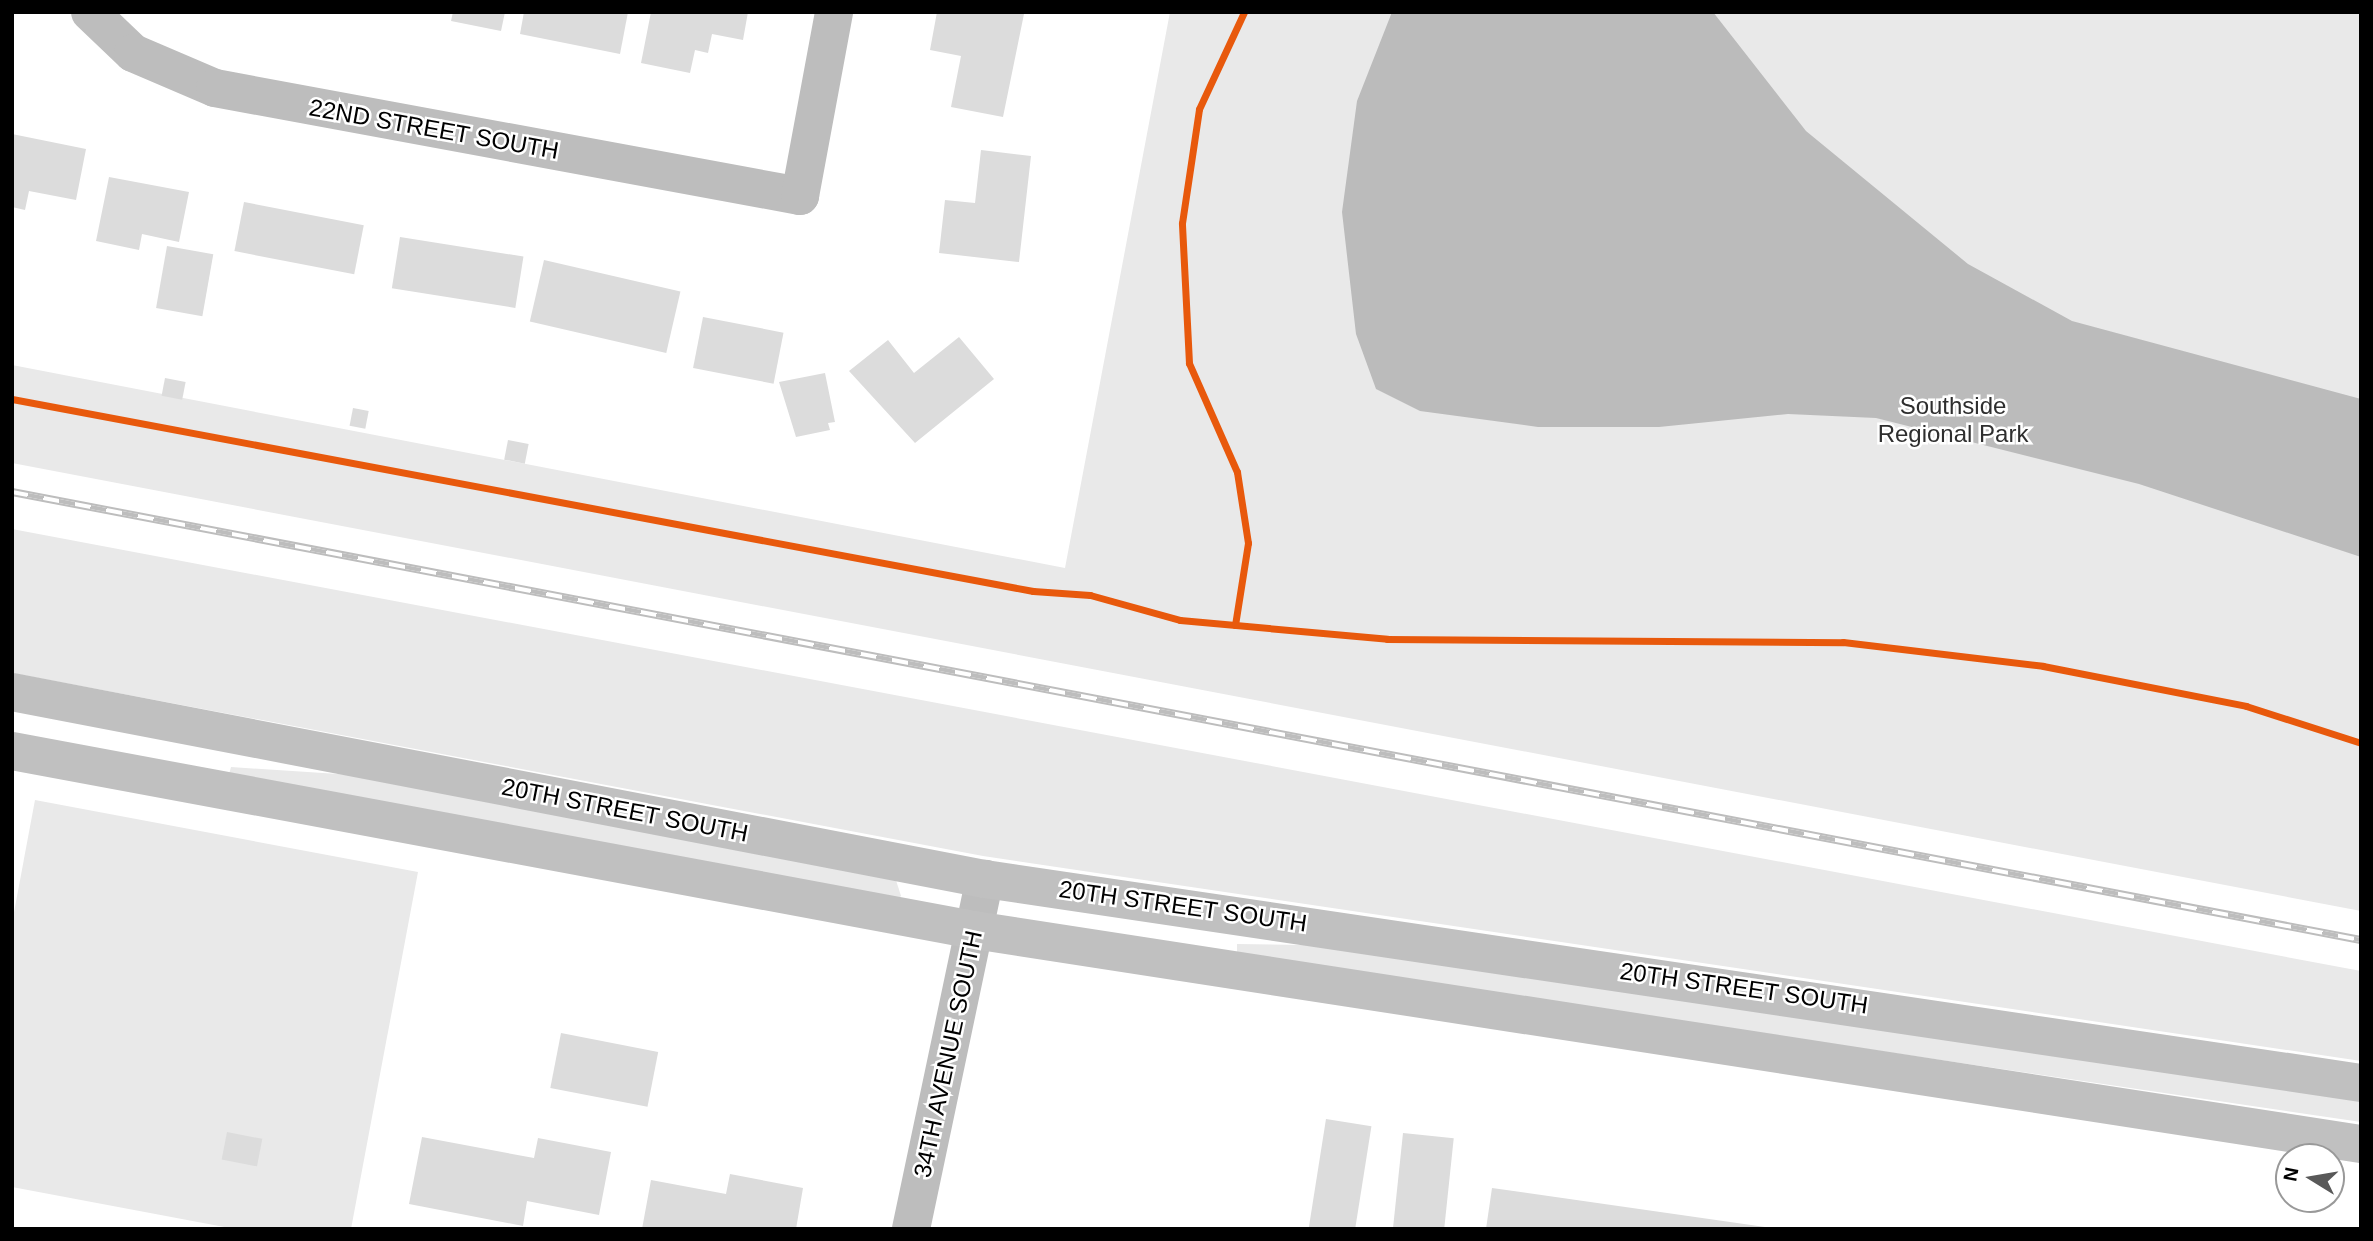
<!DOCTYPE html>
<style>
body{margin:0}
#map{position:relative;width:2373px;height:1241px;overflow:hidden;background:#fff;font-family:Arial,sans-serif}
div>[style]{position:absolute}
[style*='--x']{left:calc(var(--x)*1px);top:calc(var(--y)*1px);width:calc(var(--w)*1px);rotate:calc(var(--a)*1deg)}
.green>*{inset:0;background:#e9e9e9}
.water>*{inset:0;background:#bbb}
.building>*{inset:0;background:#dcdcdc;transform-origin:0 0}
.street>*{height:38px;margin:-19px;padding:0 19px;transform-origin:19px;border-radius:19px;background:#bdbdbd}
.secondary>*{height:38px;margin:-19px;padding:0 19px;transform-origin:19px;border-radius:19px;background:#c0c0c0}
.rail>*{height:8px;margin-top:-4px;transform-origin:0;background:repeating-linear-gradient(90deg,#fff 0 16px,#bdbdbd 0 32px);box-sizing:border-box;border-block:2px solid #bdbdbd}
.cycleway>*{height:7px;margin:-3.5px;padding:0 3.5px;transform-origin:3.5px;border-radius:3.5px;background:#e8590c}
span{translate:-50% -50%;white-space:nowrap;text-align:center;line-height:1.15;-webkit-text-stroke:5px #fff;paint-order:stroke}
.street-label{font-size:24px;color:#000}
.park-label{font-size:24px;color:#2e2e2e}
.frame{position:absolute;inset:0;border:14px solid #000;pointer-events:none}
.north{position:absolute;left:2275px;top:1143px;width:70px;height:70px;box-sizing:border-box;background:#fff;border:2px solid #999;border-radius:50%;rotate:281deg;font-size:19px;font-weight:700;line-height:28px;text-align:center;color:#000}
.north::after{content:'';display:block;margin:auto;width:24px;height:32px;background:#595959;clip-path:polygon(50% 0,100% 100%,50% 72%,0 100%)}
</style>
<div id="map">
<div class="green">
<div style="clip-path:polygon(1170px 12px,2361px 12px,2361px 911px,12px 463px,12px 365px,1065px 568px)"></div>
<div style="clip-path:polygon(12px 529px,2361px 971px,2361px 1061px,983px 856px,12px 673px)"></div>
<div style="clip-path:polygon(231px 767px,384px 777px,895px 877px,901px 896px,895px 902px,228px 778px)"></div>
<div style="clip-path:polygon(35px 800px,418px 872px,351px 1229px,235px 1229px,12px 1187px,12px 923px)"></div>
<div style="clip-path:polygon(1237px 944px,1366px 946px,2361px 1096px,2361px 1122px,1237px 956px)"></div>
</div>
<div class="water">
<div style="clip-path:polygon(1392px 12px,1713px 12px,1806px 131px,1968px 264px,2072px 321px,2361px 399px,2361px 557px,2139px 484px,1876px 418px,1788px 414px,1659px 427px,1538px 427px,1420px 411px,1376px 389px,1356px 334px,1342px 212px,1357px 101px)"></div>
</div>
<div class="building">
<div style="clip-path:polygon(453px 12px,505px 12px,501px 31px,451px 21px)"></div>
<div style="clip-path:polygon(524px 12px,628px 12px,620px 54px,520px 34px)"></div>
<div style="clip-path:polygon(651px 12px,748px 12px,743px 40px,712px 34px,708px 53px,695px 50px,690px 73px,641px 63px)"></div>
<div style="clip-path:polygon(937px 12px,1024px 14px,1003px 117px,951px 107px,961px 56px,930px 50px)"></div>
<div style="clip-path:polygon(12px 134px,86px 149px,76px 200px,29px 191px,25px 210px,12px 207px)"></div>
<div style="clip-path:polygon(981px 150px,1031px 156px,1019px 262px,939px 253px,945px 200px,975px 203px)"></div>
<div style="clip-path:polygon(109px 177px,189px 192px,179px 242px,142px 234px,139px 250px,96px 241px)"></div>
<div style="left:244px;top:202px;width:122px;height:50px;rotate:11deg"></div>
<div style="left:400px;top:237px;width:125px;height:52px;rotate:9deg"></div>
<div style="left:167px;top:246px;width:47px;height:63px;rotate:10deg"></div>
<div style="left:544px;top:260px;width:140px;height:63px;rotate:13deg"></div>
<div style="left:703px;top:317px;width:82px;height:52px;rotate:11deg"></div>
<div style="clip-path:polygon(959px 337px,994px 379px,915px 443px,849px 371px,888px 340px,914px 373px)"></div>
<div style="clip-path:polygon(825px 373px,835px 422px,828px 423px,830px 430px,796px 437px,779px 382px)"></div>
<div style="left:165px;top:378px;width:21px;height:18px;rotate:11deg"></div>
<div style="left:353px;top:408px;width:16px;height:18px;rotate:11deg"></div>
<div style="left:508px;top:440px;width:21px;height:20px;rotate:11deg"></div>
<div style="left:561px;top:1033px;width:99px;height:56px;rotate:11deg"></div>
<div style="left:1326px;top:1119px;width:46px;height:111px;rotate:9deg"></div>
<div style="left:227px;top:1132px;width:36px;height:28px;rotate:11deg"></div>
<div style="left:1403px;top:1133px;width:51px;height:97px;rotate:6deg"></div>
<div style="clip-path:polygon(422px 1137px,534px 1158px,538px 1138px,611px 1152px,599px 1215px,527px 1201px,523px 1226px,409px 1204px)"></div>
<div style="clip-path:polygon(730px 1174px,803px 1188px,796px 1229px,642px 1229px,651px 1180px,726px 1194px)"></div>
<div style="clip-path:polygon(1492px 1188px,1765px 1227px,1765px 1229px,1486px 1229px)"></div>
</div>
<div class="street">
<div style="--x:90;--y:12;--w:59;--a:43.6"></div>
<div style="--x:133;--y:53;--w:89;--a:23.1"></div>
<div style="--x:215;--y:88;--w:595;--a:10.46"></div>
<div style="--x:800;--y:196;--w:187;--a:-79.5"></div>
<div style="--x:911;--y:1229;--w:358;--a:-78.1"></div>
</div>
<div class="secondary">
<div style="--x:12;--y:692;--w:991;--a:10.88"></div>
<div style="--x:985;--y:879;--w:1391;--a:8.43"></div>
<div style="--x:12;--y:751;--w:979;--a:10.54"></div>
<div style="--x:974;--y:930;--w:1403;--a:8.77"></div>
</div>
<div class="rail">
<div style="--x:12;--y:492;--w:2391;--a:10.8"></div>
</div>
<div class="cycleway">
<div style="--x:12;--y:399;--w:1039;--a:10.65"></div>
<div style="--x:1033;--y:591;--w:57;--a:4"></div>
<div style="--x:1090;--y:595;--w:93;--a:15.5"></div>
<div style="--x:1180;--y:620;--w:208;--a:5.2"></div>
<div style="--x:1387;--y:639;--w:456;--a:0.4"></div>
<div style="--x:1843;--y:642;--w:201;--a:6.8"></div>
<div style="--x:2043;--y:666;--w:207;--a:11.1"></div>
<div style="--x:2246;--y:706;--w:121;--a:17.8"></div>
<div style="--x:1235;--y:625;--w:83;--a:-81"></div>
<div style="--x:1248;--y:543;--w:72;--a:-98.8"></div>
<div style="--x:1237;--y:472;--w:119;--a:-113.8"></div>
<div style="--x:1189;--y:363;--w:140;--a:-92.9"></div>
<div style="--x:1182;--y:223;--w:115;--a:-81.5"></div>
<div style="--x:1199;--y:109;--w:107;--a:-65.1"></div>
</div>
<div class="street-label">
<span style="left:434px;top:129px;rotate:10deg">22ND STREET SOUTH</span>
<span style="left:625px;top:810px;rotate:11deg">20TH STREET SOUTH</span>
<span style="left:1183px;top:906px;rotate:8deg">20TH STREET SOUTH</span>
<span style="left:1744px;top:988px;rotate:8deg">20TH STREET SOUTH</span>
<span style="left:948px;top:1054px;rotate:-78deg">34TH AVENUE SOUTH</span>
</div>
<div class="park-label">
<span style="left:1953px;top:420px">Southside<br>Regional Park</span>
</div>
<div class="frame"></div>
<div class="north">N</div>
</div>
